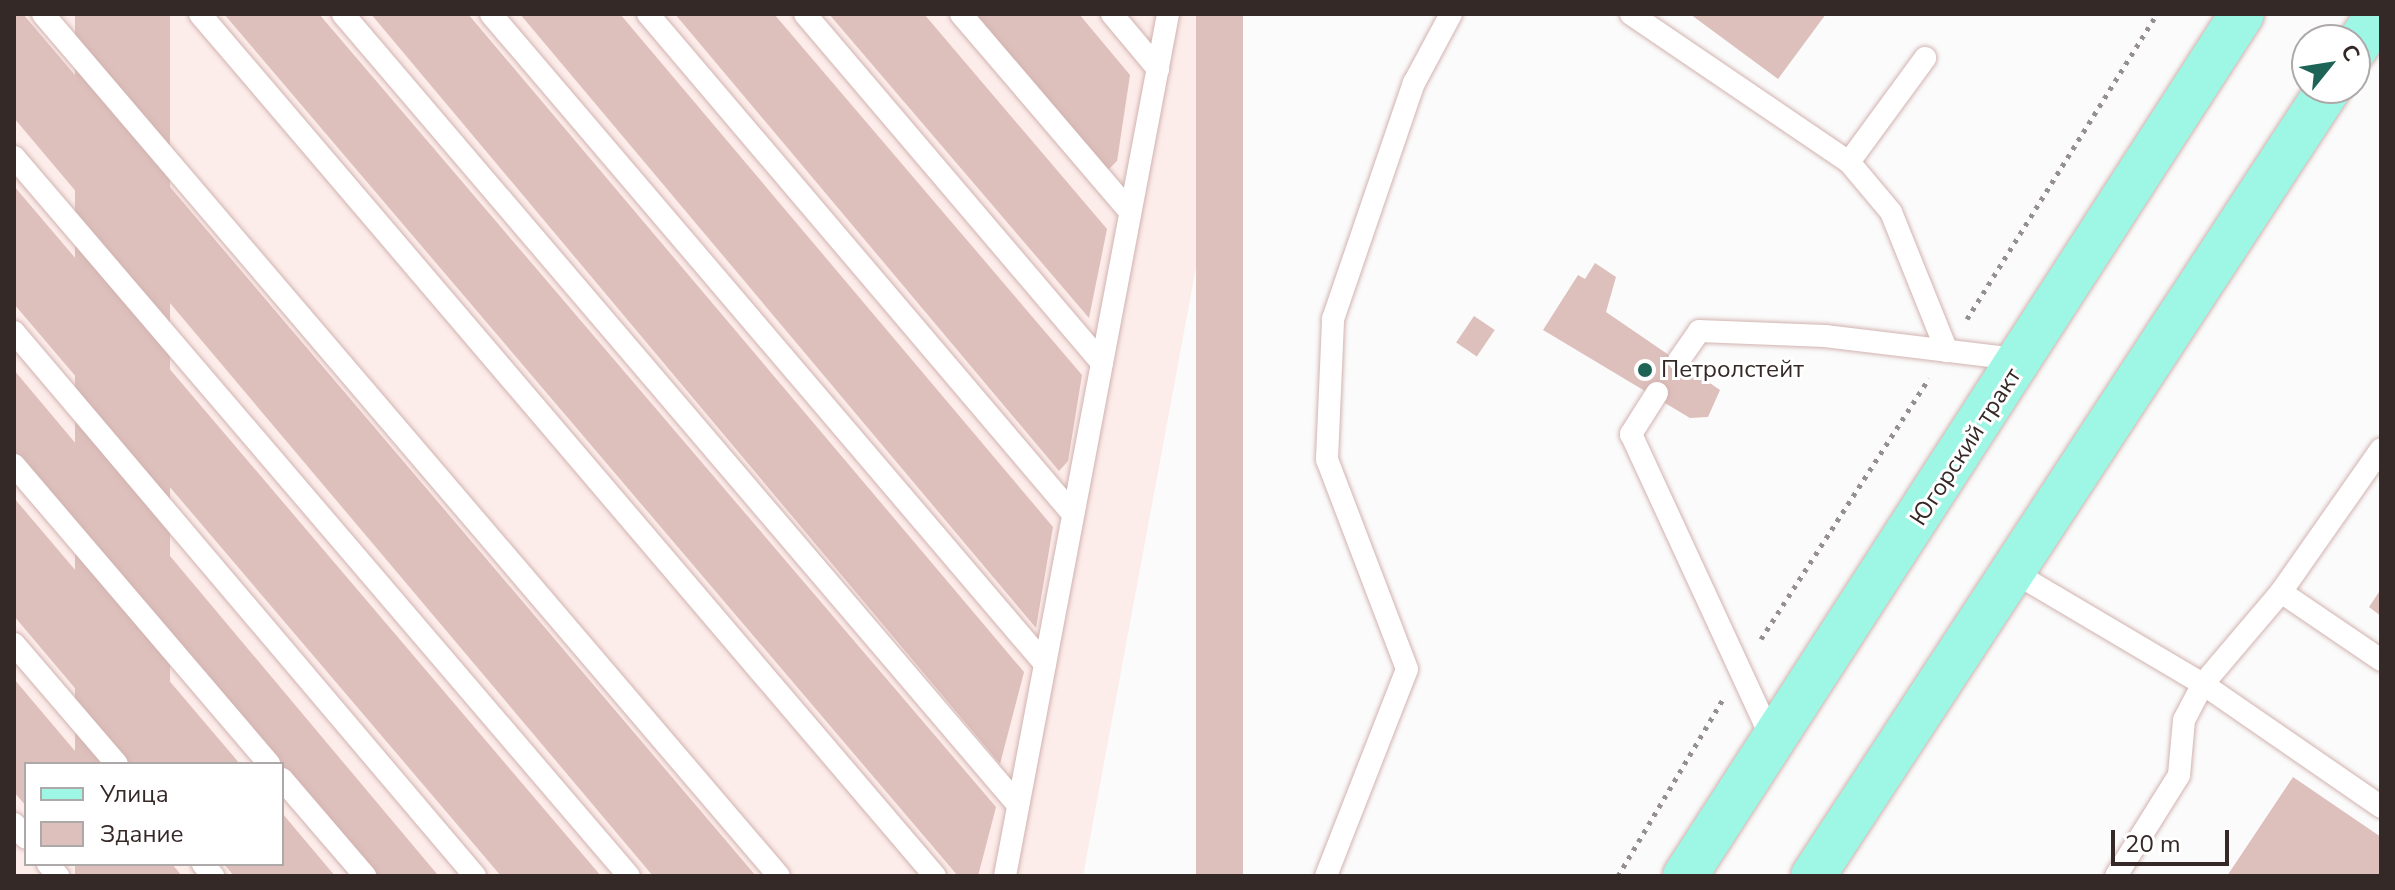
<!DOCTYPE html>
<meta charset="utf-8">
<style>
body{margin:0}
#map{position:relative;width:2395px;height:890px;overflow:hidden;background:#fbfbfb;font-family:"Nunito Sans",sans-serif}
div>[style]{position:absolute}
[style*='--x']{left:calc(var(--x)*1px);top:calc(var(--y)*1px);width:calc(var(--w)*1px);rotate:calc(var(--a)*1deg)}
.built>*{inset:0;background:#fcecea}
.building>*{inset:0;background:#ddbfbc;transform-origin:0 0}
.path>*{height:5px;margin-top:-2.5px;transform-origin:0;background:repeating-linear-gradient(90deg,#968f8f 0 4px,transparent 0 10px)}
.roads{filter:drop-shadow(0 0 2px #d1b3b0) drop-shadow(0 0 2px #d1b3b0)}
.service>*{height:22px;margin:-11px;padding:0 11px;transform-origin:11px;border-radius:11px;background:#fff}
.primary>*{height:44px;margin:-22px;padding:0 22px;transform-origin:22px;border-radius:22px;background:#9ef7e5}
.dots>*{width:22px;height:22px;translate:-50% -50%;box-sizing:border-box;border:4px solid #fff;border-radius:50%}
span{translate:-50% -50%;white-space:nowrap;text-align:center;line-height:1.15;-webkit-text-stroke:6px #fff;paint-order:stroke}
.poi-label{font-size:24px;color:#352928}
.left{translate:0 -50%;text-align:left}
.street-label{font-size:24px;color:#352928}
.frame{position:absolute;inset:0;border:16px solid #352928;pointer-events:none}
.legend{position:absolute;left:24px;top:762px;width:260px;height:104px;box-sizing:border-box;background:#fff;border:2px solid #aea9a9;margin:0;padding:10px 14px;list-style:none;font-size:24px;color:#352928}
.legend li{display:flex;align-items:center;gap:16px;height:40px}
.legend b{width:40px;border:2px solid #aea9a9}
.north{position:absolute;left:2291px;top:24px;width:80px;height:80px;box-sizing:border-box;background:#fff;border:2px solid #aea9a9;border-radius:50%;rotate:60deg;font-size:22px;font-weight:700;line-height:32px;text-align:center;color:#352928}
.north::after{content:'';display:block;margin:auto;width:28px;height:36px;background:#1d6356;clip-path:polygon(50% 0,100% 100%,50% 72%,0 100%)}
.scale{position:absolute;left:2111px;top:830px;width:118px;height:36px;box-sizing:border-box;border:4px solid #352928;border-top:0;padding-left:10px;font-size:24px;line-height:28px;white-space:nowrap;color:#352928;-webkit-text-stroke:6px #fff;paint-order:stroke}
</style>
<div id="map">
<div class="built">
<div style="clip-path:polygon(evenodd,14px 14px,1243px 14px,1083px 876px,14px 876px,14px 14px,26px 764px,282px 764px,282px 864px,26px 864px,26px 764px)"></div>
</div>
<div class="building">
<div style="clip-path:polygon(14px 14px,23px 14px,756px 876px,653px 876px,14px 118px)"></div>
<div style="left:75px;top:14px;width:95px;height:1128px"></div>
<div style="clip-path:polygon(224px 14px,319px 14px,996px 807px,978px 876px,958px 876px)"></div>
<div style="clip-path:polygon(371px 14px,468px 14px,1024px 672px,1000px 764px)"></div>
<div style="clip-path:polygon(520px 14px,620px 14px,1053px 527px,1036px 628px)"></div>
<div style="clip-path:polygon(675px 14px,774px 14px,1082px 375px,1068px 461px,1059px 471px)"></div>
<div style="clip-path:polygon(829px 14px,924px 14px,1107px 229px,1089px 318px)"></div>
<div style="clip-path:polygon(975px 14px,1079px 14px,1130px 75px,1117px 161px,1107px 171px)"></div>
<div style="left:1196px;top:14px;width:47px;height:877px"></div>
<div style="clip-path:polygon(1690px 14px,1826px 14px,1778px 79px)"></div>
<div style="clip-path:polygon(14px 186px,601px 876px,501px 876px,14px 304px)"></div>
<div style="clip-path:polygon(1595px 263px,1616px 277px,1606px 312px,1720px 390px,1708px 417px,1690px 418px,1543px 330px,1578px 275px,1585px 279px)"></div>
<div style="left:1474px;top:316px;width:25px;height:32px;rotate:34deg"></div>
<div style="left:14px;top:370px;width:661px;height:68px;rotate:50deg"></div>
<div style="clip-path:polygon(14px 498px,240px 764px,139px 764px,14px 616px)"></div>
<div style="clip-path:polygon(2381px 589px,2381px 616px,2369px 607px)"></div>
<div style="clip-path:polygon(14px 679px,86px 764px,26px 764px,26px 806px,14px 792px)"></div>
<div style="clip-path:polygon(2293px 777px,2381px 837px,2381px 876px,2227px 876px)"></div>
<div style="clip-path:polygon(282px 813px,335px 876px,234px 876px,224px 864px,282px 864px)"></div>
<div style="clip-path:polygon(75px 864px,172px 864px,182px 876px,86px 876px)"></div>
</div>
<div class="path">
<div style="--x:1967;--y:319;--w:359;--a:-58.1"></div>
<div style="--x:1761;--y:639;--w:310;--a:-57.2"></div>
<div style="--x:1618;--y:876;--w:204;--a:-59.3"></div>
</div>
<div class="roads">
<div class="service">
<div style="--x:43;--y:14;--w:1133;--a:49.51"></div>
<div style="--x:200;--y:14;--w:1133;--a:49.55"></div>
<div style="--x:343;--y:14;--w:1040;--a:49.52"></div>
<div style="--x:491;--y:14;--w:854;--a:49.56"></div>
<div style="--x:648;--y:14;--w:656;--a:49.64"></div>
<div style="--x:805;--y:14;--w:458;--a:49.6"></div>
<div style="--x:961;--y:14;--w:260;--a:49.5"></div>
<div style="--x:1112;--y:14;--w:72;--a:50.1"></div>
<div style="--x:1631;--y:14;--w:263;--a:34.2"></div>
<div style="--x:1849;--y:162;--w:65;--a:50"></div>
<div style="--x:1891;--y:212;--w:150;--a:68.1"></div>
<div style="--x:14;--y:157;--w:946;--a:49.46"></div>
<div style="--x:1849;--y:162;--w:129;--a:-53.8"></div>
<div style="--x:14;--y:332;--w:713;--a:49.72"></div>
<div style="--x:1679;--y:360;--w:35;--a:-55"></div>
<div style="--x:1699;--y:331;--w:126;--a:2.3"></div>
<div style="--x:1825;--y:336;--w:198;--a:6.9"></div>
<div style="--x:1657;--y:393;--w:49;--a:122.4"></div>
<div style="--x:1631;--y:434;--w:338;--a:65.2"></div>
<div style="--x:14;--y:465;--w:393;--a:49.5"></div>
<div style="--x:2010;--y:570;--w:224;--a:30.6"></div>
<div style="--x:2203;--y:684;--w:216;--a:34.6"></div>
<div style="--x:2281;--y:592;--w:121;--a:34.2"></div>
<div style="--x:14;--y:644;--w:158;--a:49.4"></div>
<div style="--x:282;--y:779;--w:128;--a:49.4"></div>
<div style="--x:14;--y:824;--w:18;--a:49"></div>
<div style="--x:48;--y:864;--w:16;--a:50"></div>
<div style="--x:203;--y:864;--w:16;--a:50"></div>
<div style="--x:1005;--y:876;--w:877;--a:-79.29"></div>
<div style="--x:1326;--y:876;--w:222;--a:-68.6"></div>
<div style="--x:1407;--y:669;--w:225;--a:-110.9"></div>
<div style="--x:1327;--y:459;--w:140;--a:-87.5"></div>
<div style="--x:1333;--y:319;--w:250;--a:-71.1"></div>
<div style="--x:1414;--y:83;--w:78;--a:-61.8"></div>
<div style="--x:2116;--y:876;--w:119;--a:-58"></div>
<div style="--x:2179;--y:775;--w:55;--a:-84.8"></div>
<div style="--x:2184;--y:720;--w:41;--a:-62.2"></div>
<div style="--x:2203;--y:684;--w:121;--a:-49.7"></div>
<div style="--x:2281;--y:592;--w:174;--a:-55"></div>
</div>
<div class="primary">
<div style="--x:2355;--y:49;--w:42;--a:-56.7"></div>
<div style="--x:1685;--y:876;--w:1026;--a:-57.13"></div>
<div style="--x:1813;--y:876;--w:942;--a:-56.78"></div>
</div>
</div>
<div class="dots">
<div style="left:1645px;top:370px;background:#1d6356"></div>
</div>
<div class="poi-label">
<span class="left" style="left:1661px;top:370px">Петролстейт</span>
</div>
<div class="street-label">
<span style="left:1966px;top:447px;rotate:-57deg">Югорский тракт</span>
</div>
<div class="frame"></div>
<ul class="legend">
<li><b style="height:10px;background:#9ef7e5"></b>Улица</li>
<li><b style="height:22px;background:#ddbfbc"></b>Здание</li>
</ul>
<div class="north">С</div>
<div class="scale">20 m</div>
</div>
